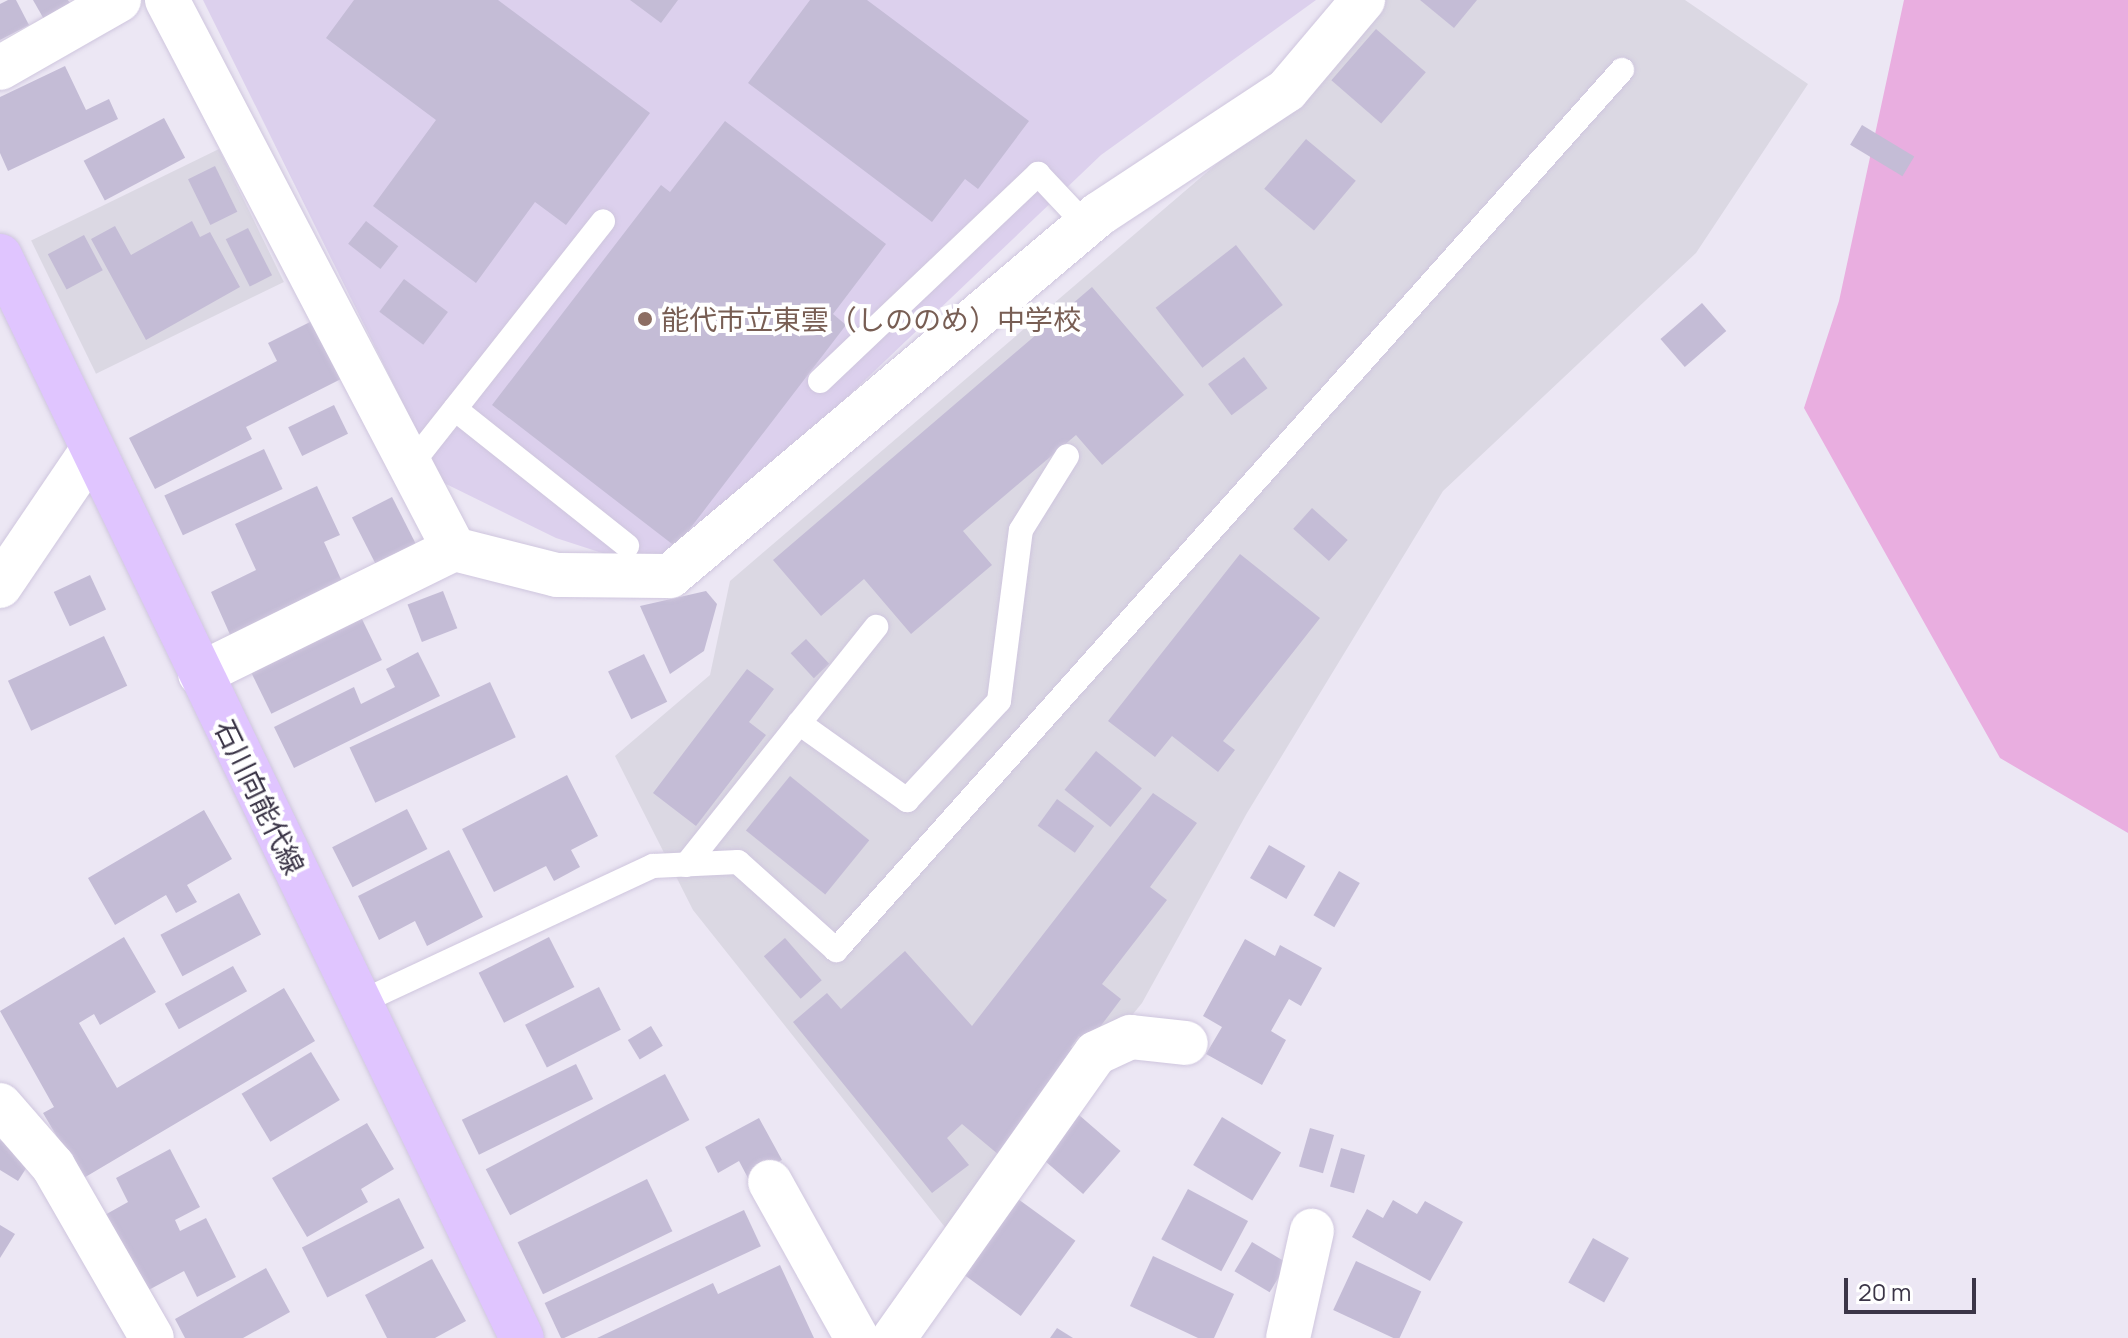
<!DOCTYPE html>
<meta charset="utf-8">
<style>
body{margin:0}
#map{position:relative;width:2128px;height:1338px;overflow:hidden;background:#ece7f4;font-family:Manrope,"Noto Sans JP",sans-serif}
div>[style]{position:absolute}
[style*='--x']{left:calc(var(--x)*1px);top:calc(var(--y)*1px);width:calc(var(--w)*1px);rotate:calc(var(--a)*1deg)}
.industrial>*{inset:0;background:#dbd8e3;transform-origin:0 0}
.education>*{inset:0;background:#dcd0ed}
.green>*{inset:0;background:#e9aee0}
.building>*{inset:0;background:#c4bcd6;transform-origin:0 0}
.roads{filter:drop-shadow(0 0 2px #cfc6de) drop-shadow(0 0 2px #cfc6de)}
.lane>*{height:24px;margin:-12px;padding:0 12px;transform-origin:12px;border-radius:12px;background:#fff}
.street>*{height:44px;margin:-22px;padding:0 22px;transform-origin:22px;border-radius:22px;background:#fff}
.secondary>*{height:44px;margin:-22px;padding:0 22px;transform-origin:22px;border-radius:22px;background:#e0c5ff}
.dots>*{width:22px;height:22px;translate:-50% -50%;box-sizing:border-box;border:4px solid #fff;border-radius:50%}
span{translate:-50% -50%;white-space:nowrap;text-align:center;line-height:1.15;-webkit-text-stroke:8px #fff;paint-order:stroke}
.education-label{font-size:28px;color:#785e54}
.left{translate:0 -50%;text-align:left}
.street-label{font-size:28px;color:#3b3547}
.scale{position:absolute;left:1844px;top:1278px;width:132px;height:36px;box-sizing:border-box;border:4px solid #3b3547;border-top:0;padding-left:10px;font-size:24px;line-height:28px;white-space:nowrap;color:#3b3547;-webkit-text-stroke:6px #fff;paint-order:stroke}
</style>
<div id="map">
<div class="industrial">
<div style="clip-path:polygon(1378px 0,1685px 0,1808px 84px,1696px 253px,1443px 491px,1247px 813px,1142px 1003px,952px 1236px,693px 910px,615px 756px,710px 675px,730px 581px,1290px 101px)"></div>
<div style="left:219px;top:149px;width:148px;height:209px;rotate:64deg"></div>
</div>
<div class="education">
<div style="clip-path:polygon(203px 0,1316px 0,1101px 155px,692px 545px,639px 565px,556px 538px,442px 482px)"></div>
</div>
<div class="green">
<div style="clip-path:polygon(1904px 0,2128px 0,2128px 833px,2000px 758px,1804px 408px,1839px 301px)"></div>
</div>
<div class="building">
<div style="clip-path:polygon(8px 0,16px 0,29px 25px,0 40px,0 4px)"></div>
<div style="clip-path:polygon(33px 0,68px 0,71px 5px,45px 21px)"></div>
<div style="clip-path:polygon(354px 0,498px 0,650px 113px,566px 225px,535px 202px,476px 283px,373px 206px,436px 120px,326px 38px)"></div>
<div style="clip-path:polygon(630px 0,678px 0,661px 23px)"></div>
<div style="clip-path:polygon(810px 0,867px 0,1029px 121px,978px 189px,965px 179px,932px 222px,748px 83px)"></div>
<div style="clip-path:polygon(1420px 0,1477px 0,1454px 28px)"></div>
<div style="left:1376px;top:29px;width:66px;height:68px;rotate:41deg"></div>
<div style="clip-path:polygon(65px 66px,86px 110px,109px 99px,118px 119px,8px 171px,0 153px,0 97px)"></div>
<div style="left:164px;top:118px;width:45px;height:91px;rotate:62deg"></div>
<div style="clip-path:polygon(725px 121px,886px 244px,833px 314px,846px 325px,676px 547px,492px 405px,661px 185px,670px 192px)"></div>
<div style="left:1862px;top:125px;width:61px;height:23px;rotate:31deg"></div>
<div style="left:1306px;top:139px;width:65px;height:65px;rotate:40deg"></div>
<div style="left:215px;top:166px;width:51px;height:30px;rotate:64deg"></div>
<div style="clip-path:polygon(192px 221px,200px 237px,210px 232px,240px 287px,146px 340px,91px 239px,115px 226px,131px 255px)"></div>
<div style="left:366px;top:221px;width:41px;height:29px;rotate:38deg"></div>
<div style="left:248px;top:228px;width:53px;height:25px;rotate:63deg"></div>
<div style="left:84px;top:235px;width:40px;height:41px;rotate:62deg"></div>
<div style="left:1236px;top:245px;width:76px;height:102px;rotate:52deg"></div>
<div style="left:404px;top:279px;width:55px;height:41px;rotate:37deg"></div>
<div style="clip-path:polygon(1092px 287px,1184px 395px,1102px 465px,1076px 435px,963px 531px,992px 565px,911px 634px,864px 579px,821px 616px,773px 560px)"></div>
<div style="left:1702px;top:303px;width:37px;height:55px;rotate:49deg"></div>
<div style="clip-path:polygon(312px 321px,341px 379px,246px 427px,252px 439px,155px 489px,129px 438px,277px 361px,268px 343px)"></div>
<div style="left:1244px;top:357px;width:39px;height:45px;rotate:53deg"></div>
<div style="left:334px;top:405px;width:32px;height:51px;rotate:64deg"></div>
<div style="left:264px;top:449px;width:44px;height:110px;rotate:65deg"></div>
<div style="clip-path:polygon(317px 486px,340px 535px,324px 542px,345px 588px,232px 639px,211px 592px,256px 570px,235px 524px)"></div>
<div style="left:392px;top:497px;width:56px;height:45px;rotate:63deg"></div>
<div style="left:1312px;top:508px;width:48px;height:28px;rotate:42deg"></div>
<div style="clip-path:polygon(1240px 554px,1320px 618px,1223px 741px,1235px 750px,1218px 772px,1172px 736px,1155px 757px,1108px 721px)"></div>
<div style="left:90px;top:575px;width:38px;height:40px;rotate:65deg"></div>
<div style="left:443px;top:591px;width:40px;height:38px;rotate:69deg"></div>
<div style="clip-path:polygon(706px 591px,717px 604px,704px 651px,670px 674px,640px 606px)"></div>
<div style="left:360px;top:615px;width:50px;height:123px;rotate:64deg"></div>
<div style="left:104px;top:636px;width:55px;height:106px;rotate:65deg"></div>
<div style="left:806px;top:639px;width:34px;height:21px;rotate:47deg"></div>
<div style="clip-path:polygon(418px 652px,440px 696px,294px 768px,274px 727px,354px 687px,361px 704px,395px 687px,386px 669px)"></div>
<div style="left:644px;top:654px;width:53px;height:40px;rotate:64deg"></div>
<div style="clip-path:polygon(747px 669px,774px 689px,749px 722px,766px 735px,696px 826px,653px 793px)"></div>
<div style="left:490px;top:682px;width:61px;height:155px;rotate:65deg"></div>
<div style="left:1096px;top:751px;width:59px;height:50px;rotate:39deg"></div>
<div style="clip-path:polygon(567px 775px,598px 836px,571px 850px,580px 867px,554px 881px,546px 866px,494px 892px,462px 829px)"></div>
<div style="left:790px;top:776px;width:102px;height:70px;rotate:39deg"></div>
<div style="clip-path:polygon(1153px 793px,1197px 823px,1150px 887px,1167px 900px,1102px 984px,1121px 999px,1088px 1043px,1079px 1036px,1071px 1047px,1082px 1058px,1005px 1160px,962px 1124px,947px 1138px,969px 1165px,932px 1193px,793px 1022px,827px 993px,841px 1009px,905px 951px,972px 1026px)"></div>
<div style="left:1057px;top:799px;width:46px;height:33px;rotate:36deg"></div>
<div style="left:407px;top:809px;width:45px;height:84px;rotate:63deg"></div>
<div style="clip-path:polygon(204px 810px,232px 859px,187px 885px,197px 902px,176px 913px,166px 895px,115px 925px,88px 878px)"></div>
<div style="left:1269px;top:845px;width:42px;height:38px;rotate:30deg"></div>
<div style="clip-path:polygon(449px 850px,483px 917px,427px 946px,415px 921px,379px 940px,358px 896px)"></div>
<div style="left:1339px;top:871px;width:24px;height:51px;rotate:30deg"></div>
<div style="left:239px;top:893px;width:47px;height:89px;rotate:62deg"></div>
<div style="clip-path:polygon(124px 937px,156px 992px,100px 1025px,94px 1014px,79px 1023px,117px 1088px,284px 988px,315px 1041px,82px 1179px,43px 1113px,54px 1107px,0 1011px)"></div>
<div style="left:549px;top:937px;width:56px;height:79px;rotate:63deg"></div>
<div style="left:785px;top:938px;width:56px;height:28px;rotate:49deg"></div>
<div style="clip-path:polygon(1245px 939px,1275px 956px,1280px 945px,1322px 968px,1301px 1006px,1289px 999px,1271px 1031px,1286px 1040px,1262px 1085px,1206px 1054px,1222px 1027px,1203px 1016px)"></div>
<div style="left:233px;top:966px;width:29px;height:78px;rotate:61deg"></div>
<div style="left:599px;top:987px;width:48px;height:83px;rotate:63deg"></div>
<div style="left:651px;top:1026px;width:23px;height:27px;rotate:59deg"></div>
<div style="left:311px;top:1052px;width:56px;height:81px;rotate:59deg"></div>
<div style="left:576px;top:1064px;width:39px;height:127px;rotate:64deg"></div>
<div style="left:665px;top:1074px;width:52px;height:203px;rotate:62deg"></div>
<div style="left:1079px;top:1115px;width:55px;height:57px;rotate:41deg"></div>
<div style="left:1222px;top:1117px;width:69px;height:56px;rotate:31deg"></div>
<div style="clip-path:polygon(759px 1118px,782px 1160px,748px 1178px,739px 1161px,718px 1173px,705px 1147px)"></div>
<div style="clip-path:polygon(367px 1123px,394px 1169px,361px 1189px,368px 1202px,307px 1237px,272px 1178px)"></div>
<div style="left:1310px;top:1128px;width:25px;height:40px;rotate:16deg"></div>
<div style="clip-path:polygon(0 1140px,32px 1159px,18px 1181px,0 1170px)"></div>
<div style="left:1341px;top:1148px;width:25px;height:40px;rotate:16deg"></div>
<div style="clip-path:polygon(170px 1149px,200px 1207px,175px 1220px,180px 1231px,206px 1218px,236px 1277px,197px 1297px,184px 1271px,143px 1293px,103px 1216px,128px 1202px,116px 1178px)"></div>
<div style="left:647px;top:1179px;width:58px;height:144px;rotate:64deg"></div>
<div style="left:1188px;top:1189px;width:68px;height:57px;rotate:28deg"></div>
<div style="left:399px;top:1198px;width:56px;height:109px;rotate:63deg"></div>
<div style="left:1018px;top:1199px;width:71px;height:93px;rotate:36deg"></div>
<div style="clip-path:polygon(1393px 1200px,1417px 1214px,1425px 1201px,1463px 1222px,1430px 1281px,1352px 1237px,1367px 1209px,1383px 1218px)"></div>
<div style="left:744px;top:1210px;width:40px;height:220px;rotate:65deg"></div>
<div style="clip-path:polygon(0 1225px,15px 1234px,0 1258px)"></div>
<div style="left:1593px;top:1238px;width:41px;height:51px;rotate:29deg"></div>
<div style="left:1252px;top:1242px;width:41px;height:34px;rotate:31deg"></div>
<div style="clip-path:polygon(1153px 1256px,1234px 1294px,1214px 1338px,1198px 1338px,1130px 1306px)"></div>
<div style="clip-path:polygon(432px 1259px,466px 1321px,435px 1338px,387px 1338px,365px 1295px)"></div>
<div style="left:1356px;top:1261px;width:72px;height:54px;rotate:25deg"></div>
<div style="clip-path:polygon(780px 1265px,814px 1338px,597px 1338px,713px 1283px,718px 1294px)"></div>
<div style="clip-path:polygon(266px 1268px,290px 1312px,243px 1338px,185px 1338px,175px 1319px)"></div>
<div style="clip-path:polygon(1057px 1328px,1073px 1338px,1050px 1338px)"></div>
</div>
<div class="roads">
<div class="lane">
<div style="--x:820;--y:381;--w:301;--a:-43.5"></div>
<div style="--x:1038;--y:174;--w:70;--a:46.7"></div>
<div style="--x:455;--y:409;--w:220;--a:38.5"></div>
<div style="--x:409;--y:467;--w:313;--a:-51.7"></div>
<div style="--x:799;--y:723;--w:133;--a:35.5"></div>
<div style="--x:907;--y:800;--w:135;--a:-47.1"></div>
<div style="--x:999;--y:701;--w:172;--a:-82.7"></div>
<div style="--x:1021;--y:530;--w:87;--a:-58.1"></div>
<div style="--x:686;--y:865;--w:305;--a:-51.4"></div>
<div style="--x:361;--y:1002;--w:322;--a:-25"></div>
<div style="--x:653;--y:866;--w:85;--a:-2.7"></div>
<div style="--x:738;--y:862;--w:132;--a:41.9"></div>
<div style="--x:836;--y:950;--w:1180;--a:-48.23"></div>
</div>
<div class="street">
<div style="--x:167;--y:0;--w:619;--a:62.4"></div>
<div style="--x:454;--y:549;--w:283;--a:153.8"></div>
<div style="--x:0;--y:68;--w:137;--a:-29.7"></div>
<div style="--x:454;--y:549;--w:106;--a:14.2"></div>
<div style="--x:557;--y:575;--w:113;--a:0.5"></div>
<div style="--x:670;--y:576;--w:561;--a:-40.16"></div>
<div style="--x:1099;--y:214;--w:225;--a:-33.4"></div>
<div style="--x:1287;--y:90;--w:118;--a:-49.8"></div>
<div style="--x:0;--y:586;--w:164;--a:-55.9"></div>
<div style="--x:0;--y:1105;--w:81;--a:49"></div>
<div style="--x:53;--y:1166;--w:198;--a:60.1"></div>
<div style="--x:770;--y:1182;--w:179;--a:60.9"></div>
<div style="--x:894;--y:1338;--w:349;--a:-54.7"></div>
<div style="--x:1096;--y:1053;--w:38;--a:-25"></div>
<div style="--x:1131;--y:1037;--w:55;--a:6.2"></div>
<div style="--x:1288;--y:1338;--w:110;--a:-77.4"></div>
</div>
<div class="secondary">
<div style="--x:0;--y:256;--w:1201;--a:64.25"></div>
</div>
</div>
<div class="dots">
<div style="left:645px;top:319px;background:#8d6e63"></div>
</div>
<div class="education-label">
<span class="left" style="left:661px;top:319px">能代市立東雲（しののめ）中学校</span>
</div>
<div class="street-label">
<span style="left:260px;top:797px;rotate:64deg">石川向能代線</span>
</div>
<div class="scale">20 m</div>
</div>
